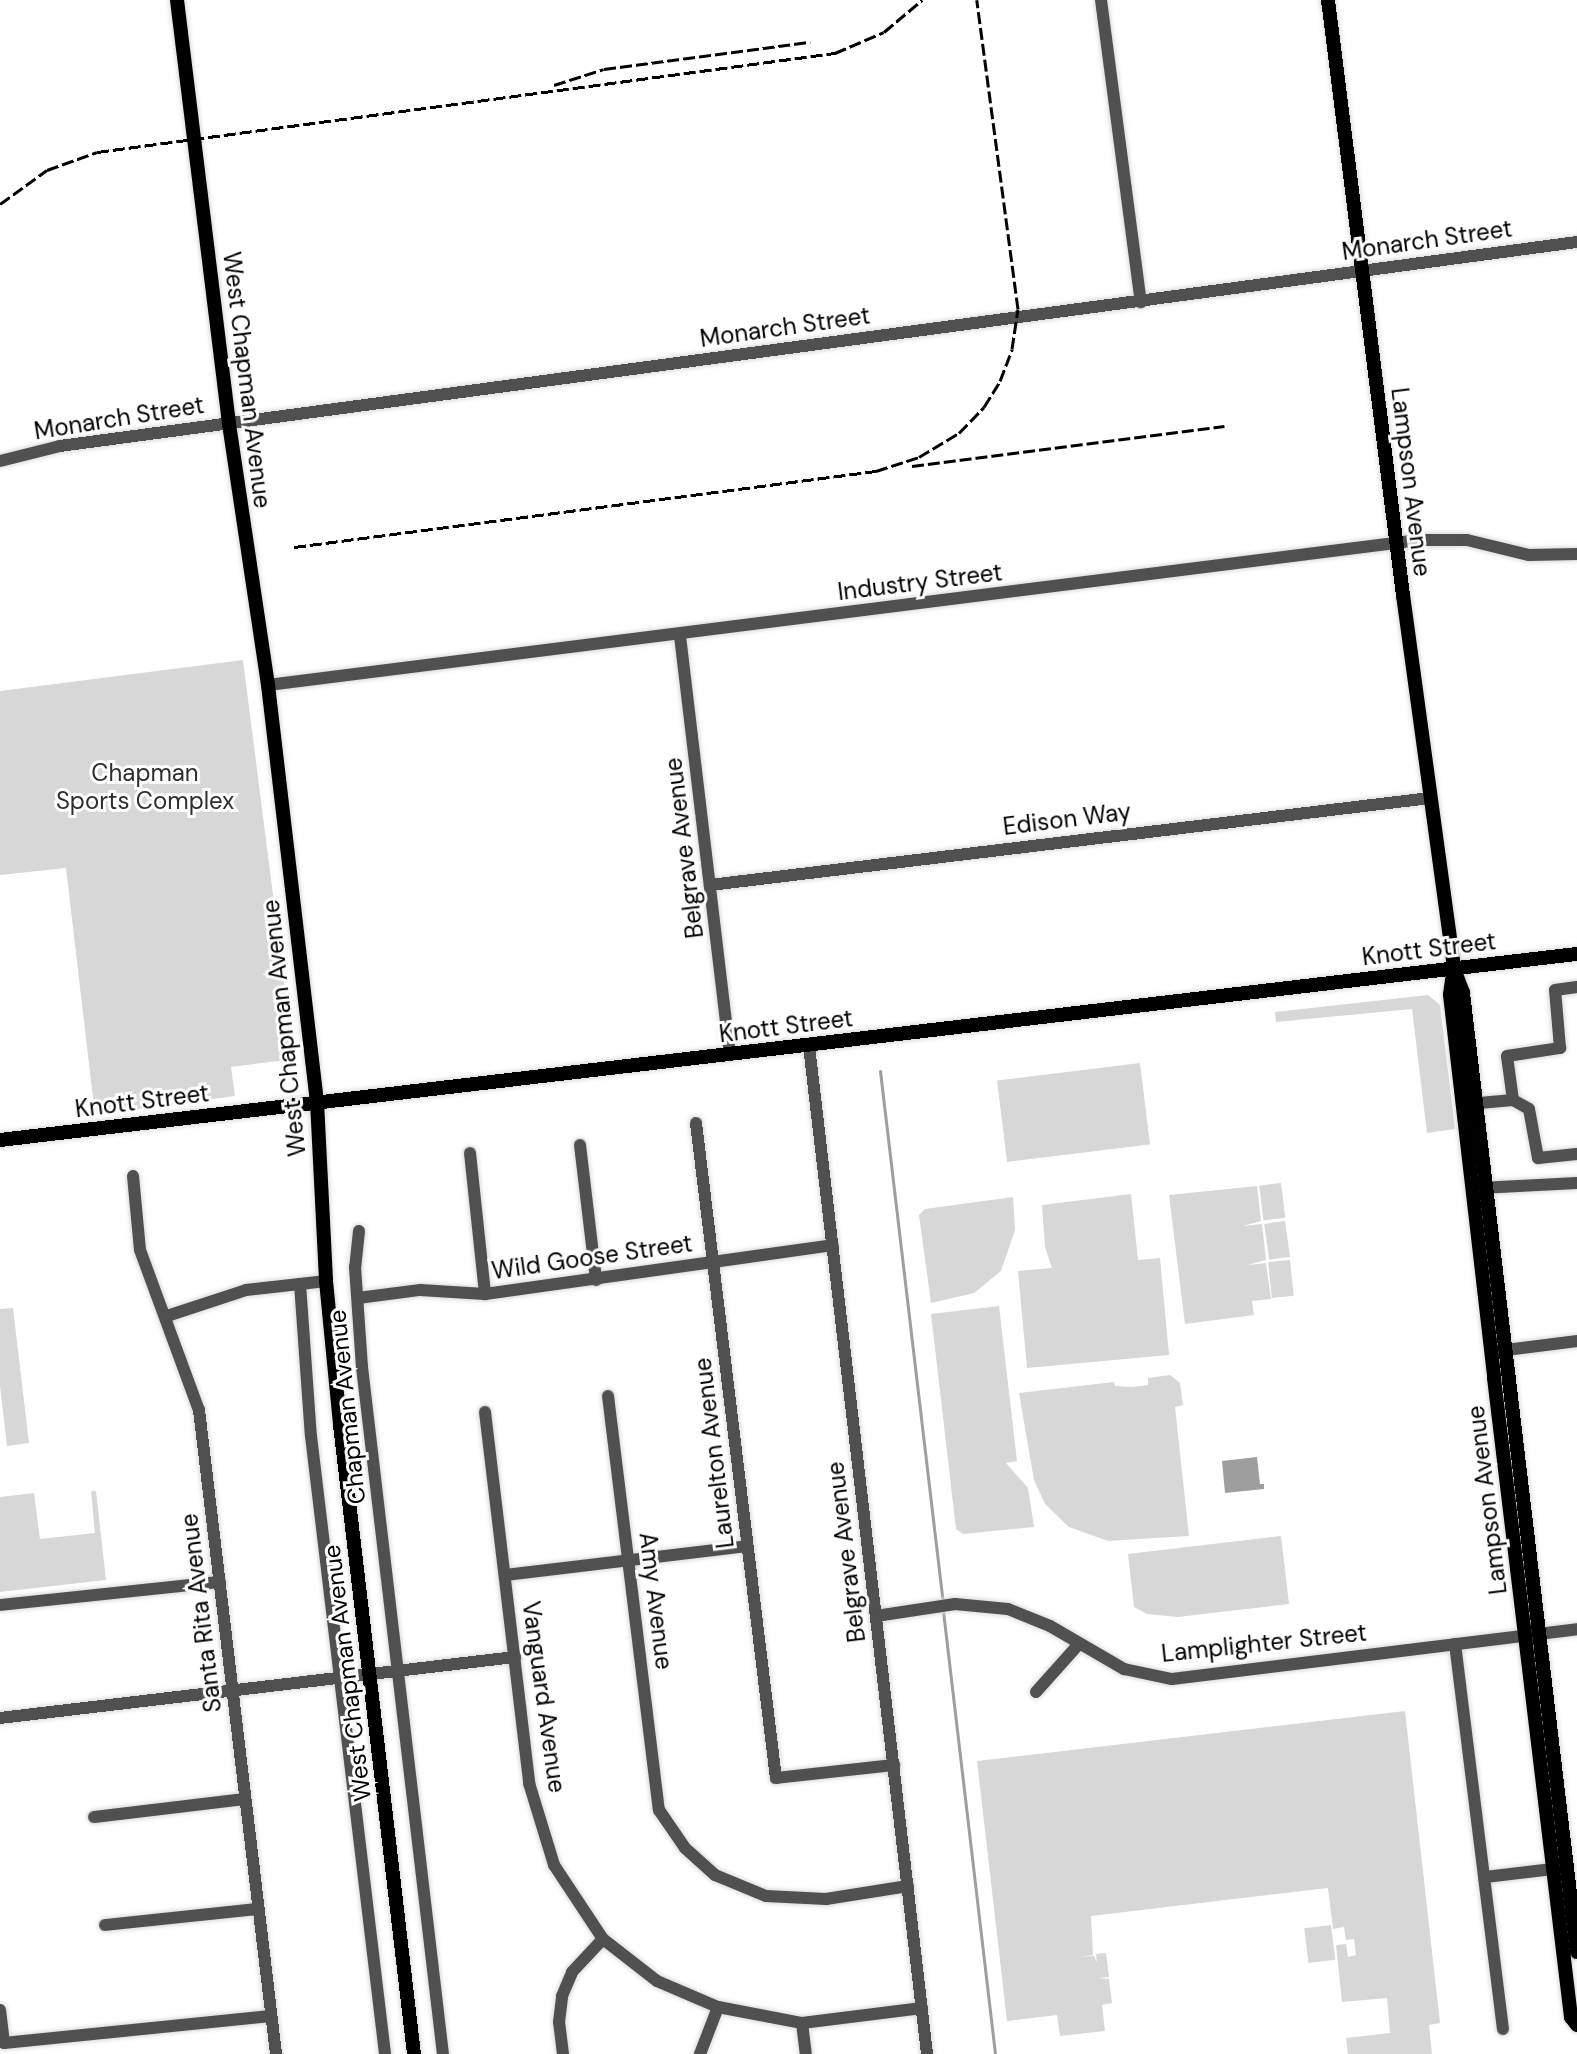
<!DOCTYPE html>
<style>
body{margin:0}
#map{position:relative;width:1577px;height:2054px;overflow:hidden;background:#fff;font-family:"DM Sans",sans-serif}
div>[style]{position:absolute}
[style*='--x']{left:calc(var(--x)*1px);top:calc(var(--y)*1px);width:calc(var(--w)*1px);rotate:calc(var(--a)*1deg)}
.green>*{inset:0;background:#d7d7d7;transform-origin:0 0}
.water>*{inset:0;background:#9e9e9e}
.stream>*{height:3px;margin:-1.5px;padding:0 1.5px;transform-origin:1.5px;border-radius:1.5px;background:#9e9e9e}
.roads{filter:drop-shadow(0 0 2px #dbdbdb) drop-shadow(0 0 2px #dbdbdb)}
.minor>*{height:12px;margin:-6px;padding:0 6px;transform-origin:6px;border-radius:6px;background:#505050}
.major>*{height:14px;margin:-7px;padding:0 7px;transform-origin:7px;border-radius:7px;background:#000}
.rail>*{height:3px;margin-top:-1.5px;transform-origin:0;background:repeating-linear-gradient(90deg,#000 0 12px,transparent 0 16px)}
span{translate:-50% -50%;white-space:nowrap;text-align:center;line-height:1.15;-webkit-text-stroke:6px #fff;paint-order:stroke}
.street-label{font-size:24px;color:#000}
.park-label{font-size:24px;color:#2e2e2e}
</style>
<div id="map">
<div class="green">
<div style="clip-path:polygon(243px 660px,294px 1059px,231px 1067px,235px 1096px,95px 1115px,66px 868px,0 875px,0 691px)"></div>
<div style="clip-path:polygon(1428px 995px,1440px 1005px,1455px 1129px,1427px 1133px,1412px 1009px,1276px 1022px,1275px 1012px)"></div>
<div style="left:1140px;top:1063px;width:82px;height:144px;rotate:83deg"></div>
<div style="left:1281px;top:1183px;width:35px;height:22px;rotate:83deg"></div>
<div style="clip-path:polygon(1257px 1186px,1261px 1221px,1243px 1226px,1262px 1224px,1266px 1260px,1248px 1265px,1266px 1263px,1271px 1299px,1252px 1301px,1254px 1315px,1185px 1324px,1169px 1195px)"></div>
<div style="clip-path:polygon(1131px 1194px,1138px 1260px,1160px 1258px,1169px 1355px,1027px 1368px,1018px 1271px,1052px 1268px,1045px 1247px,1042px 1205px)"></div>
<div style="clip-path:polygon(1013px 1197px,1015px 1230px,1001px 1271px,974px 1293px,931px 1303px,919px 1215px,925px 1209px)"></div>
<div style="left:1285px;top:1221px;width:36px;height:21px;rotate:82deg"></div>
<div style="left:1290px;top:1260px;width:36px;height:22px;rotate:84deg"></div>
<div style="clip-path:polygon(999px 1306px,1017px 1461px,1006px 1463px,1028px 1488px,1034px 1527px,963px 1534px,956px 1529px,931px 1314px)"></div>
<div style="clip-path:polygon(13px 1308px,29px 1443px,7px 1446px,0 1386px,0 1309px)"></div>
<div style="clip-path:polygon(1170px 1375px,1180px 1383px,1183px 1405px,1175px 1407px,1189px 1536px,1108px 1541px,1069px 1527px,1045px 1504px,1034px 1480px,1019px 1393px,1114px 1382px,1115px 1386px,1133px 1387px,1148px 1385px,1148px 1378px)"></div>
<div style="clip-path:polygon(91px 1491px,96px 1491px,106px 1580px,0 1592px,0 1497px,34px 1493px,40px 1539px,95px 1533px)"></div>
<div style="clip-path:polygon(1281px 1536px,1289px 1604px,1178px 1617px,1147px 1614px,1134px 1607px,1128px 1554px)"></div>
<div style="clip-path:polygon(1405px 1711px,1440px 2023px,1429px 2025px,1432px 2054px,1348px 2054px,1346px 2038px,1390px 2033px,1387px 1998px,1342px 2002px,1336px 1945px,1346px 1944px,1348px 1957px,1356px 1955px,1354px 1939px,1346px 1940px,1344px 1927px,1333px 1929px,1328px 1888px,1091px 1916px,1093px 1955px,1080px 1957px,1094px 1956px,1097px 1962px,1096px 1954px,1106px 1953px,1109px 1977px,1099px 1978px,1109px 1979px,1112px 2003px,1102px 2005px,1105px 2031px,1060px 2036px,1057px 2015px,1007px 2021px,977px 1761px)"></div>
<div style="left:1331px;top:1925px;width:35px;height:27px;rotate:83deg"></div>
</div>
<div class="water">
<div style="clip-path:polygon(1257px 1457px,1260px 1484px,1264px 1484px,1264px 1489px,1225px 1493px,1222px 1461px)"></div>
</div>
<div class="stream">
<div style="--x:880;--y:1071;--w:537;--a:83.26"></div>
<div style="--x:943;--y:1611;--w:446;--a:83.3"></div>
</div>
<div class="roads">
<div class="minor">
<div style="--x:1101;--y:0;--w:305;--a:82.5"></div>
<div style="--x:0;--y:461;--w:62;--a:-14"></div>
<div style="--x:60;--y:446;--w:1531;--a:-7.66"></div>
<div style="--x:680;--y:636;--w:422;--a:83.2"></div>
<div style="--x:268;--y:685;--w:1160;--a:-7.18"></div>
<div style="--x:1419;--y:540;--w:48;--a:0"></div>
<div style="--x:1467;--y:540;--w:64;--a:13.6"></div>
<div style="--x:1529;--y:555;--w:48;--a:-1.2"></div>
<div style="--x:710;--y:885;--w:725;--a:-6.89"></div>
<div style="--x:809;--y:1046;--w:1015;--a:83.32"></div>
<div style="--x:1513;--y:1100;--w:44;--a:-97.8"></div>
<div style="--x:1507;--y:1056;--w:54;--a:-8.6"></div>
<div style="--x:1560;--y:1048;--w:58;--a:-94.9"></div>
<div style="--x:1555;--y:990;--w:22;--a:-8"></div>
<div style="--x:1468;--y:1104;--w:45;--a:-5.1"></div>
<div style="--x:1513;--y:1100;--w:18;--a:29"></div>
<div style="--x:1529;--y:1109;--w:50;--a:79.6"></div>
<div style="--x:1538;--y:1158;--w:39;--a:-6"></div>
<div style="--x:696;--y:1123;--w:660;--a:83.04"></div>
<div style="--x:776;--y:1778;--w:119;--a:-6.3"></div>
<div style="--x:580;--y:1145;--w:136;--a:83.2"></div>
<div style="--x:470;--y:1153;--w:142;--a:83.9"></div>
<div style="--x:133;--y:1176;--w:74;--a:84.6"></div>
<div style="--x:140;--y:1250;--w:171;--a:69.8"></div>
<div style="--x:199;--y:1410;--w:649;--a:83.18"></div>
<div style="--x:1480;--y:1188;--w:97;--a:-3"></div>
<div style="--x:359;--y:1231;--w:36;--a:96"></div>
<div style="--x:355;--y:1267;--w:100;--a:86"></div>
<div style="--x:362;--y:1367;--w:692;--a:83.28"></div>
<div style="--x:300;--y:1284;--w:152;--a:85.9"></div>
<div style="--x:311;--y:1436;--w:622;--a:83.17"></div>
<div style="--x:358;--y:1298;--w:63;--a:-7.4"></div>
<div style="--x:420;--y:1290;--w:65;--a:3.5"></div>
<div style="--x:485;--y:1294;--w:351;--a:-8"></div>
<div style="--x:167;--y:1316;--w:83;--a:-18.2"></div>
<div style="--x:246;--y:1290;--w:81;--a:-6.4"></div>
<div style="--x:1498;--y:1351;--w:80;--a:-7.2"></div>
<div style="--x:608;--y:1396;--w:417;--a:83"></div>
<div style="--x:659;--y:1810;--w:46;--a:55.6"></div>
<div style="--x:685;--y:1848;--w:40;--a:42"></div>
<div style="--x:715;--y:1875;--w:55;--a:22.4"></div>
<div style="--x:766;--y:1896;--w:60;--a:2.9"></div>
<div style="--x:826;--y:1899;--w:83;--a:-9"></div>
<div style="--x:485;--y:1412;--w:374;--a:83.2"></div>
<div style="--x:529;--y:1783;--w:86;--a:73"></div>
<div style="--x:554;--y:1865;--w:89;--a:56.5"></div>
<div style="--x:603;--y:1939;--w:68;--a:37.9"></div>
<div style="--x:657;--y:1981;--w:66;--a:23.1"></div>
<div style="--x:718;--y:2007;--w:86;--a:10.8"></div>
<div style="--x:802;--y:2023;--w:121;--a:-7.1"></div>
<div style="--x:505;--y:1575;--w:244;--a:-6.8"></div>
<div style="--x:0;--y:1605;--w:221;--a:-6"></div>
<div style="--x:876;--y:1616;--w:80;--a:-8.6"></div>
<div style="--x:955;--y:1604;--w:53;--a:5.4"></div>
<div style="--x:1008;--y:1609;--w:45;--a:22"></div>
<div style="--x:1050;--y:1626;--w:86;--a:30.2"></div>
<div style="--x:1124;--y:1669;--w:49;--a:11.8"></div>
<div style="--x:1172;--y:1679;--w:408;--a:-7"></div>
<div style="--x:1455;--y:1644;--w:388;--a:82.9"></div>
<div style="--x:1036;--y:1692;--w:63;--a:-48.2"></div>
<div style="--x:0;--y:1718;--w:519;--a:-6.76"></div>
<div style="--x:94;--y:1817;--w:152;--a:-6.8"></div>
<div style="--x:1485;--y:1877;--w:77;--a:-6.8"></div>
<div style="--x:105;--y:1925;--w:154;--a:-6"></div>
<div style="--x:0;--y:2010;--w:33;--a:83"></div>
<div style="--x:4;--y:2043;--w:268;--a:-5.8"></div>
<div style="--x:802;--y:2023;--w:31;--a:83"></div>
<div style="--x:563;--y:2054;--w:32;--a:-97"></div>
<div style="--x:559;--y:2022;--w:26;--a:-83"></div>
<div style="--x:562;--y:1996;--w:26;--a:-67"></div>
<div style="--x:572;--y:1972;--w:45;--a:-46.8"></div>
<div style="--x:700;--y:2054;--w:50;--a:-69"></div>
</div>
<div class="major">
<div style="--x:177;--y:0;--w:427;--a:83"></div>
<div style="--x:229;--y:424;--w:264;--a:81.5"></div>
<div style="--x:268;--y:685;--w:420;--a:83.3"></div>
<div style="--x:317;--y:1102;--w:179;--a:87.1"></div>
<div style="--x:326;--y:1281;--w:145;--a:84.4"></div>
<div style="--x:340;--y:1425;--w:633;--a:83.29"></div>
<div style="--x:1328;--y:0;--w:600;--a:82.82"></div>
<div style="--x:1403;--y:595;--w:377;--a:82.2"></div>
<div style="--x:1454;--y:969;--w:26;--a:69"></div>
<div style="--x:1463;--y:993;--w:966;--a:83.22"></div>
<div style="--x:1453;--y:973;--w:22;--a:98"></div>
<div style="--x:1450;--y:995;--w:386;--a:83.4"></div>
<div style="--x:1494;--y:1378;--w:644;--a:83.13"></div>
<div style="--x:1571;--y:2017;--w:10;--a:53"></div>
<div style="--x:0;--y:1140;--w:1588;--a:-6.73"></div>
</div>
</div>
<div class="rail">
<div style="--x:554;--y:85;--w:52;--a:-17.7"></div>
<div style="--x:604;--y:69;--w:208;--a:-7.5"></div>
<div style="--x:0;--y:204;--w:58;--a:-35.9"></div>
<div style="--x:47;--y:170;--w:53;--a:-19.8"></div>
<div style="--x:97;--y:152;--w:745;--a:-7.64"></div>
<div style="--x:835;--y:53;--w:53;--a:-23.2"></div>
<div style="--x:884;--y:32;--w:50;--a:-40.1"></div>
<div style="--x:912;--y:466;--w:315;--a:-7.3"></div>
<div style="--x:294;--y:547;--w:587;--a:-7.44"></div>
<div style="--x:876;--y:471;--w:45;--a:-18"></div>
<div style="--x:919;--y:457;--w:47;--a:-31"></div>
<div style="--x:959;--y:433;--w:36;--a:-46"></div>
<div style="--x:984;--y:407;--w:31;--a:-58"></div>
<div style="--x:1000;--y:381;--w:34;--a:-69"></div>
<div style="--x:1012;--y:349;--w:40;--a:-81.5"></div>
<div style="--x:1018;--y:309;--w:312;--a:-97.6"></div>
</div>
<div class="street-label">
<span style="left:1427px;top:240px;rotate:-8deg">Monarch Street</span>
<span style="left:785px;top:327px;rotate:-8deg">Monarch Street</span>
<span style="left:247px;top:380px;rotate:83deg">West Chapman Avenue</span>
<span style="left:119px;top:418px;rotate:-9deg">Monarch Street</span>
<span style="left:1411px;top:482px;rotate:83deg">Lampson Avenue</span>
<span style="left:920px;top:582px;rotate:-7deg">Industry Street</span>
<span style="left:1067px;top:819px;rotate:-7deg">Edison Way</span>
<span style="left:684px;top:848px;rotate:-97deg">Belgrave Avenue</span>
<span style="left:1429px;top:949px;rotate:-7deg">Knott Street</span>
<span style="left:786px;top:1026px;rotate:-7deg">Knott Street</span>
<span style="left:284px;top:1028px;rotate:-96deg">West Chapman Avenue</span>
<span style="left:142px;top:1101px;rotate:-7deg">Knott Street</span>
<span style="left:592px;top:1257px;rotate:-8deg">Wild Goose Street</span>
<span style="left:347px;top:1407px;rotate:-96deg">Chapman Avenue</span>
<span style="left:714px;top:1453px;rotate:-97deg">Laurelton Avenue</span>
<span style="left:1487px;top:1500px;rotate:-97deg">Lampson Avenue</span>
<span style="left:846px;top:1552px;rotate:-97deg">Belgrave Avenue</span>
<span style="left:656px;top:1601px;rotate:83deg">Amy Avenue</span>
<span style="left:201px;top:1613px;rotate:-97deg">Santa Rita Avenue</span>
<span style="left:1264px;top:1643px;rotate:-6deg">Lamplighter Street</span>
<span style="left:347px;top:1673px;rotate:-97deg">West Chapman Avenue</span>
<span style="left:544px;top:1697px;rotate:82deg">Vanguard Avenue</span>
</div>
<div class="park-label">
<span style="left:145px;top:787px">Chapman<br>Sports Complex</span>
</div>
</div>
